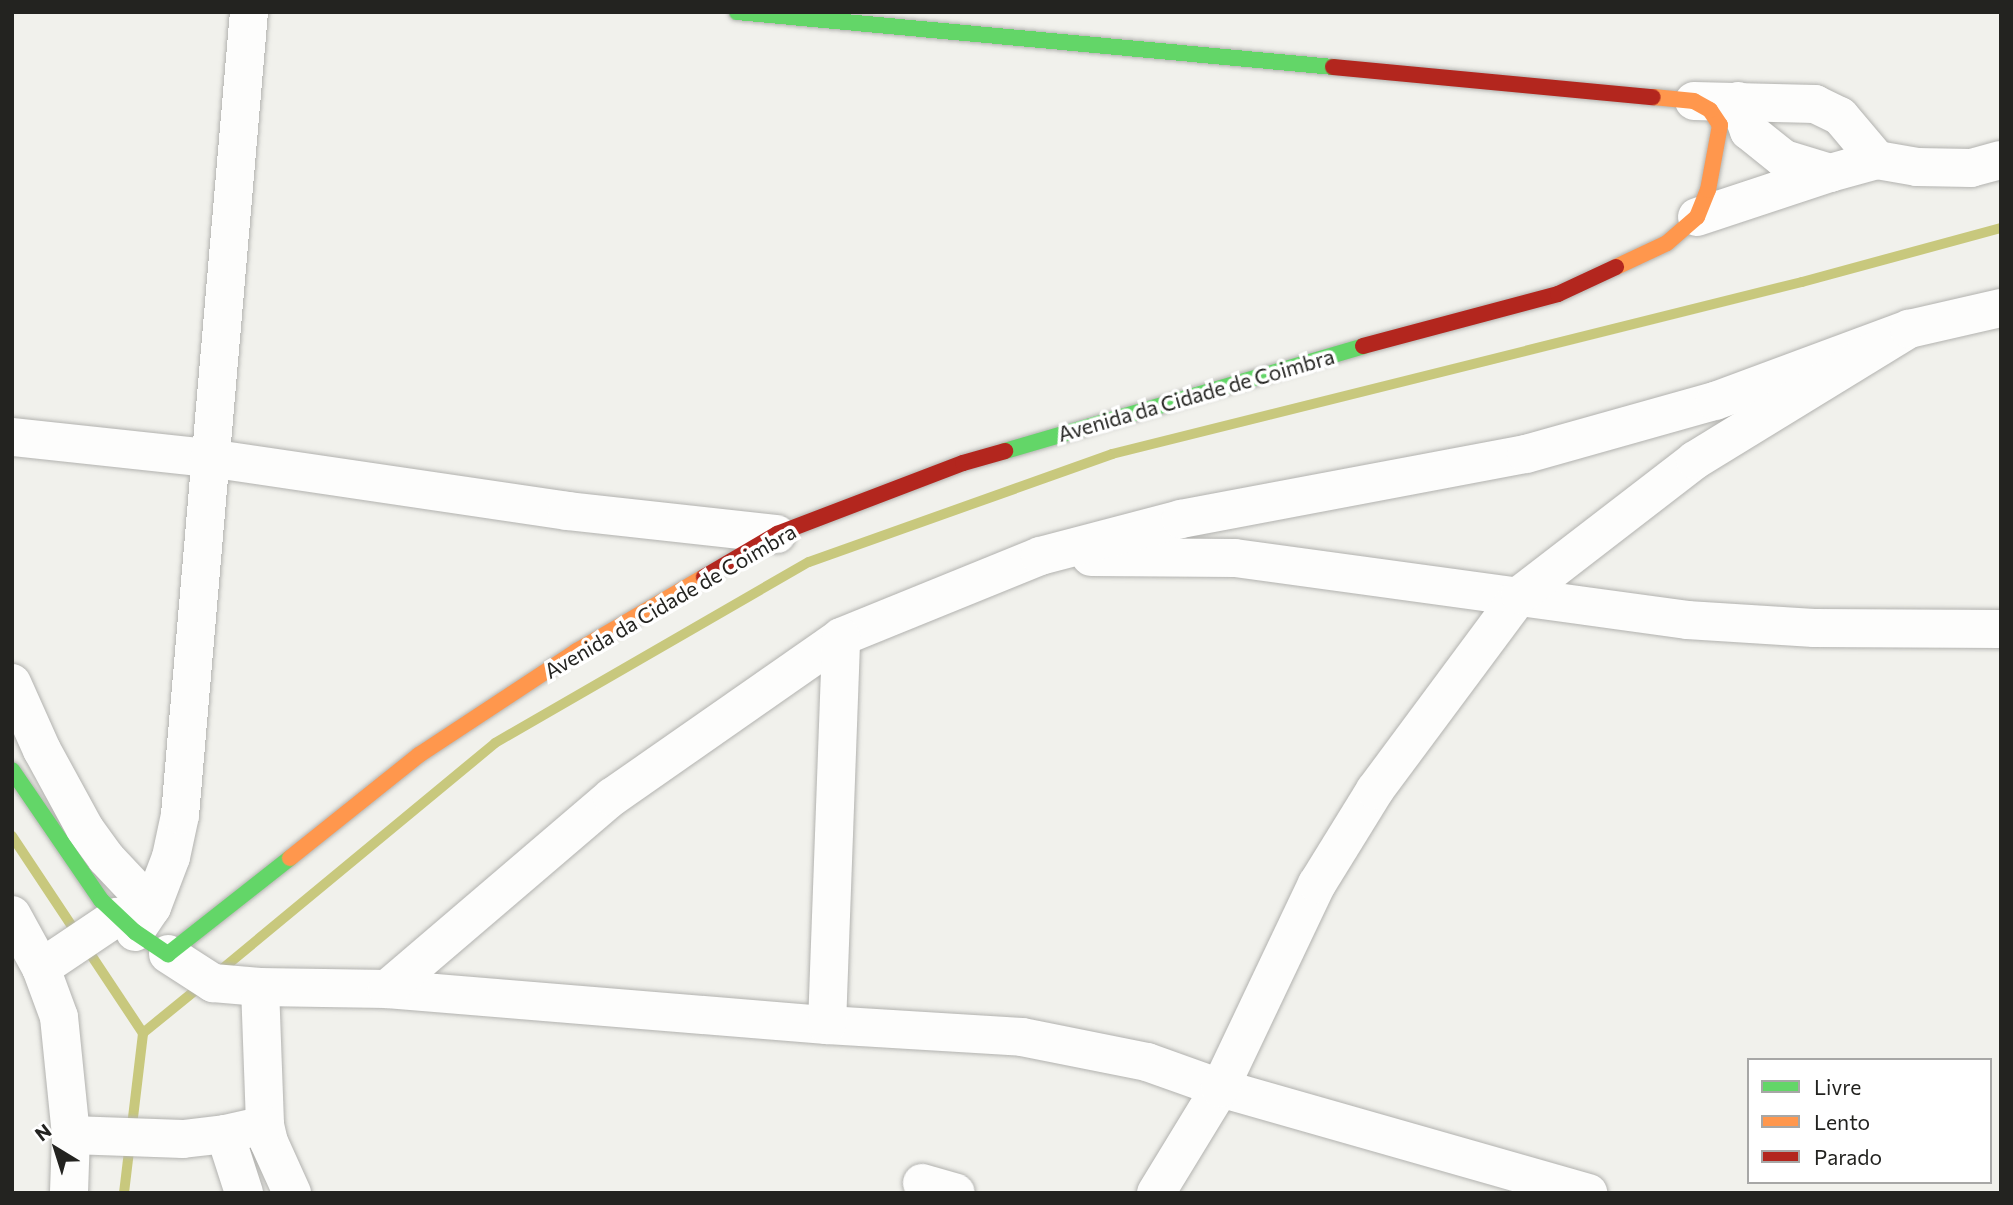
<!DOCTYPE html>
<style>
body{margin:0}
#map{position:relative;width:2013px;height:1205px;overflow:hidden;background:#f1f1ec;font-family:Commissioner,sans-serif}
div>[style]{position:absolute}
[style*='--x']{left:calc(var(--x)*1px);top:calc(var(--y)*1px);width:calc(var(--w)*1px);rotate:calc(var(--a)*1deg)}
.stream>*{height:10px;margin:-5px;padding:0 5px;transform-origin:5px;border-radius:5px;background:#c8c87d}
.roads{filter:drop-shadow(0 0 2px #b2b2af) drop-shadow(0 0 2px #b2b2af)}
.street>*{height:38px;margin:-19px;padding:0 19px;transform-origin:19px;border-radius:19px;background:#fdfdfc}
.fast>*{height:16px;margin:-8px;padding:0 8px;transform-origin:8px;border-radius:8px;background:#63d668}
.slow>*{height:16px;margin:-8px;padding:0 8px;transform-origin:8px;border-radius:8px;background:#ff974d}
.jam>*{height:16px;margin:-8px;padding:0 8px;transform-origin:8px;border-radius:8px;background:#b3261e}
span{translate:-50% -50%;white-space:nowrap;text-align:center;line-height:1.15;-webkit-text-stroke:7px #fff;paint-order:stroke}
.street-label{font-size:21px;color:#232320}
.frame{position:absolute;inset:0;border:14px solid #232320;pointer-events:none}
.legend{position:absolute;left:1747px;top:1058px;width:245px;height:126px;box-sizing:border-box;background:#fff;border:2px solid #a7a7a6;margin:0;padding:9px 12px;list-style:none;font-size:21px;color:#232320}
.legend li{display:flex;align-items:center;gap:14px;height:35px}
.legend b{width:35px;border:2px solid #a7a7a6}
.north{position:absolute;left:21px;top:1114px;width:70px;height:70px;-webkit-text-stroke:5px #fff;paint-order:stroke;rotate:322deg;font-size:19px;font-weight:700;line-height:28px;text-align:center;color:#232320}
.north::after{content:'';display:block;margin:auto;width:24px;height:32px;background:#232320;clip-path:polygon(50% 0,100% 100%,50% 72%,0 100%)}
</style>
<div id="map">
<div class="stream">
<div style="--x:12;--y:836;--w:237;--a:56.4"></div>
<div style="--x:216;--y:974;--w:362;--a:-39.6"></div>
<div style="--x:495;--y:743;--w:362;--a:-30"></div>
<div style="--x:809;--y:562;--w:322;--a:-19.6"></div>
<div style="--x:1112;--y:454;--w:711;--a:-14"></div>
<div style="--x:1802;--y:282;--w:206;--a:-15.2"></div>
<div style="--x:143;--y:1033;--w:77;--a:-39.2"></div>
<div style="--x:124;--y:1193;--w:161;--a:-83.2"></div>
</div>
<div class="roads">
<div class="street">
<div style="--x:1694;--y:101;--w:121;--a:1.4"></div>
<div style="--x:1815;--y:104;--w:28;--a:26"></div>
<div style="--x:1840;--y:116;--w:57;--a:49.9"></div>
<div style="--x:1877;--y:160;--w:41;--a:9.9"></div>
<div style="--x:1917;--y:167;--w:54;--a:1.1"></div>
<div style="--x:1971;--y:168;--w:31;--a:-15"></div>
<div style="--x:1738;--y:101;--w:32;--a:70"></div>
<div style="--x:1749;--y:131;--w:45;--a:38.7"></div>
<div style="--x:1784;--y:159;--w:48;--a:16.9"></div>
<div style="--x:1830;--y:173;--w:49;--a:-15.5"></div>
<div style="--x:1697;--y:217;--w:140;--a:-18.3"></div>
<div style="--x:12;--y:437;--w:198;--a:6.1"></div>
<div style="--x:209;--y:458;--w:362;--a:8.4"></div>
<div style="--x:567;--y:511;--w:211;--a:6.3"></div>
<div style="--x:1091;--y:557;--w:144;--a:0.4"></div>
<div style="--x:1235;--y:558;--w:456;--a:7.8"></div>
<div style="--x:1687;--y:620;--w:127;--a:3.6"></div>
<div style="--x:1814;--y:628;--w:187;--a:0.3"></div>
<div style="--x:12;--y:683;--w:73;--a:65.9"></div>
<div style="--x:42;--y:750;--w:90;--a:61.4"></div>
<div style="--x:85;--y:829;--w:36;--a:54"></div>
<div style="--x:106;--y:858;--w:67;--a:46.8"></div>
<div style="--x:12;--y:915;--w:60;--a:61.3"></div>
<div style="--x:41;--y:968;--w:52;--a:69.8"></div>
<div style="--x:59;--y:1017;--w:119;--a:84.2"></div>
<div style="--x:71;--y:1135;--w:58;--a:92"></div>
<div style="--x:135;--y:932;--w:30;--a:-56"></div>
<div style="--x:152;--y:907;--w:53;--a:-69.2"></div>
<div style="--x:171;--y:857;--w:43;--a:-77.9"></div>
<div style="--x:180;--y:815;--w:806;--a:-85.09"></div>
<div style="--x:168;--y:954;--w:54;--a:32.8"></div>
<div style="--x:213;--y:983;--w:47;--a:4.9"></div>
<div style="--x:260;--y:987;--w:127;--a:0.9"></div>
<div style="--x:387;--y:989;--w:441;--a:4.7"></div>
<div style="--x:827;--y:1025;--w:195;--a:3.5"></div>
<div style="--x:1022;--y:1037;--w:127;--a:11.3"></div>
<div style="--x:1147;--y:1062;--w:77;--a:19.6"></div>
<div style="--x:1220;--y:1088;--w:383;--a:15.9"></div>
<div style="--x:41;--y:968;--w:92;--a:-33.9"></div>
<div style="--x:260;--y:987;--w:138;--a:87.9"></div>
<div style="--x:265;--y:1125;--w:17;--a:77"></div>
<div style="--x:269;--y:1142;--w:56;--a:65.7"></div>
<div style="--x:387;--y:989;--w:296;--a:-40.5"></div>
<div style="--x:612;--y:797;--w:279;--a:-34.9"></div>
<div style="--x:841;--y:637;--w:215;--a:-22.1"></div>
<div style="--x:1040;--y:556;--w:146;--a:-14.7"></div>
<div style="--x:1181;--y:519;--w:351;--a:-10.7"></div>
<div style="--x:1526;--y:454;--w:196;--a:-15.7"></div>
<div style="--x:1715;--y:401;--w:207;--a:-20.4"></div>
<div style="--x:827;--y:1025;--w:388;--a:-87.9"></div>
<div style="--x:225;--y:1134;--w:62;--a:72.1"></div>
<div style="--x:71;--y:1135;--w:112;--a:2"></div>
<div style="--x:183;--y:1139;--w:42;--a:-6.8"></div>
<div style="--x:225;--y:1134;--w:41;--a:-12.7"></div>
<div style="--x:922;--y:1183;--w:35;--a:16"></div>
<div style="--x:1156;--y:1193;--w:123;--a:-58.6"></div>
<div style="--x:1220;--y:1088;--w:226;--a:-64.6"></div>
<div style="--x:1317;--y:884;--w:110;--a:-58.3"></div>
<div style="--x:1375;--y:790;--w:243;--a:-53.4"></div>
<div style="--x:1520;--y:595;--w:221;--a:-37.6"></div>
<div style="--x:1695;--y:460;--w:251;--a:-31.5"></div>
<div style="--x:1909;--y:329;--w:94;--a:-12.9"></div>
</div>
<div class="fast">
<div style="--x:737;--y:12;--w:599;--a:5.27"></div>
<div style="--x:1005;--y:451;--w:373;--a:-16.3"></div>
<div style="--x:12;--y:770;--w:158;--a:55.6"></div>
<div style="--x:101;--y:900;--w:47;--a:43.3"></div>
<div style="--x:135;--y:932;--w:40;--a:34"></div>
<div style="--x:168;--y:954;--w:155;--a:-38.2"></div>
</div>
<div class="slow">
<div style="--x:1616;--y:267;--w:56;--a:-25.2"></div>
<div style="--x:1667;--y:243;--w:40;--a:-41"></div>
<div style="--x:1697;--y:217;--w:29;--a:-68"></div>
<div style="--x:1708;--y:190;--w:66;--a:-79.5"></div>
<div style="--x:1720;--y:125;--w:18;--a:-124"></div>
<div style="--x:1710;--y:110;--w:18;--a:-151"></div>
<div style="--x:1694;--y:101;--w:41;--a:-174.4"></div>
<div style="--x:290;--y:858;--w:165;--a:-38.6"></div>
<div style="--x:419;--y:755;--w:189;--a:-33.4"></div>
<div style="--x:577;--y:651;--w:147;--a:-30.2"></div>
</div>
<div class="jam">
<div style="--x:1333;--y:67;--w:321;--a:5.4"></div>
<div style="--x:1363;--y:346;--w:202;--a:-14.9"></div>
<div style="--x:1558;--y:294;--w:64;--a:-25"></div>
<div style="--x:704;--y:577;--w:85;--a:-30.5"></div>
<div style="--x:777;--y:534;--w:199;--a:-20.9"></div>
<div style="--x:963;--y:463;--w:44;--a:-15.9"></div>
</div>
</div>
<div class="street-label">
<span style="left:1196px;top:395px;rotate:-16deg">Avenida da Cidade de Coimbra</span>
<span style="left:670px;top:601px;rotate:-30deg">Avenida da Cidade de Coimbra</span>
</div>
<div class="frame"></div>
<ul class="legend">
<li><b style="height:9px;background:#63d668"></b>Livre</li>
<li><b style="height:9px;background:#ff974d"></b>Lento</li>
<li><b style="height:9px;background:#b3261e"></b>Parado</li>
</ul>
<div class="north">N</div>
</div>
